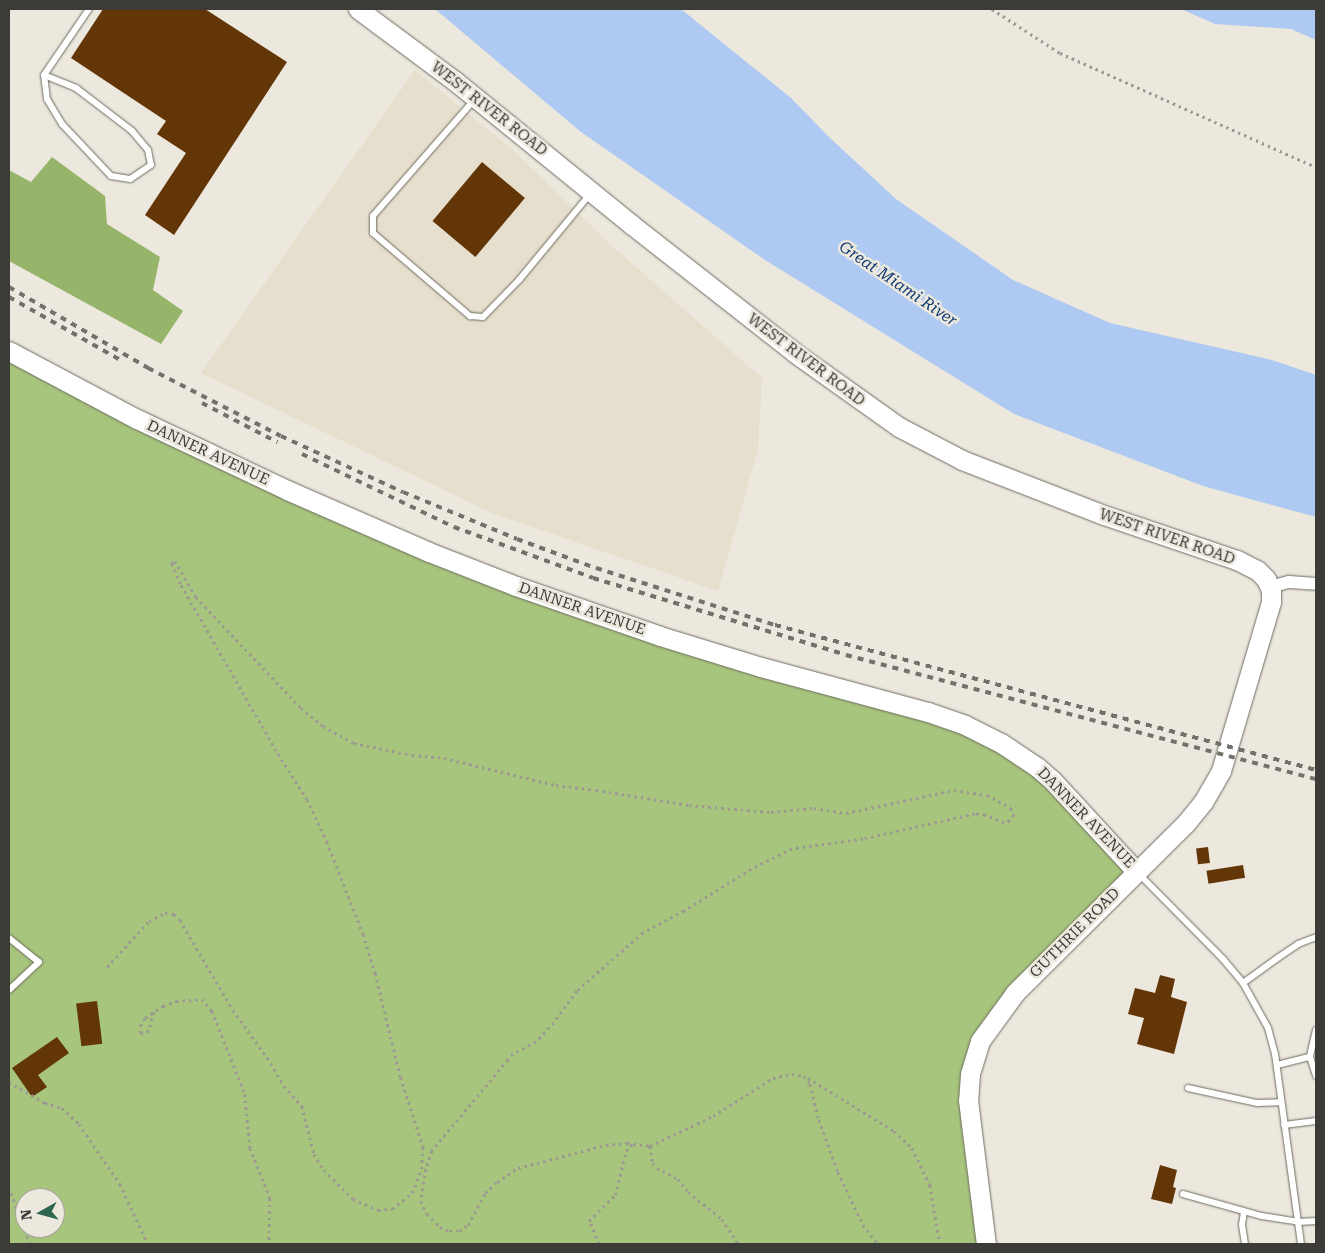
<!DOCTYPE html>
<style>
body{margin:0}
#map{position:relative;width:1325px;height:1253px;overflow:hidden;background:#ece8de;font-family:"Roboto Serif",serif}
div>[style]{position:absolute}
[style*='--x']{left:calc(var(--x)*1px);top:calc(var(--y)*1px);width:calc(var(--w)*1px);rotate:calc(var(--a)*1deg)}
.built>*{inset:0;background:#e6dfcd}
.green>*{inset:0;background:#a7c57c}
.forest>*{inset:0;background:#97b56a}
.water>*{inset:0;background:#aecaf2}
.building>*{inset:0;background:#633607;transform-origin:0 0}
.path>*{height:2.5px;margin-top:-1.25px;transform-origin:0;background:repeating-linear-gradient(90deg,#9c9992 0 2.5px,transparent 0 6.5px)}
.roads{filter:drop-shadow(0 0 1px #6e6a61) drop-shadow(0 0 1px #6e6a61)}
.lane>*{height:6px;margin:-3px;padding:0 3px;transform-origin:3px;border-radius:3px;background:#fff}
.street>*{height:12px;margin:-6px;padding:0 6px;transform-origin:6px;border-radius:6px;background:#fff}
.secondary>*{height:19px;margin:-9.5px;padding:0 9.5px;transform-origin:9.5px;border-radius:9.5px;background:#fff}
.rail>*{height:4px;margin-top:-2px;transform-origin:0;background:repeating-linear-gradient(90deg,#73716b 0 6px,transparent 0 12px)}
span{translate:-50% -50%;white-space:nowrap;text-align:center;line-height:1.15;-webkit-text-stroke:5px #ece8de;paint-order:stroke}
.street-label{font-size:15px;color:#3d3b37}
.water-label{font-size:16px;color:#103b75;font-style:italic}
.frame{position:absolute;inset:0;border:10px solid #3d3b37;pointer-events:none}
.north{position:absolute;left:15px;top:1188px;width:50px;height:50px;box-sizing:border-box;background:#ece8de;border:1px solid #a6a39b;border-radius:50%;rotate:263deg;font-size:14px;font-weight:700;line-height:20px;text-align:center;color:#3d3b37}
.north::after{content:'';display:block;margin:auto;width:18px;height:22px;background:#2f6850;clip-path:polygon(50% 0,100% 100%,50% 72%,0 100%)}
</style>
<div id="map">
<div class="built">
<div style="clip-path:polygon(415px 70px,512px 149px,610px 244px,762px 378px,758px 449px,718px 591px,494px 514px,201px 373px)"></div>
</div>
<div class="green">
<div style="clip-path:polygon(evenodd,9px 351px,429px 552px,1001px 743px,1137px 872px,1065px 942px,973px 1062px,986px 1244px,9px 1244px,9px 351px,25px 1198px,55px 1198px,55px 1228px,25px 1228px,25px 1198px)"></div>
</div>
<div class="forest">
<div style="clip-path:polygon(52px 157px,105px 196px,107px 224px,160px 257px,153px 290px,183px 311px,161px 344px,9px 261px,9px 170px,31px 182px)"></div>
</div>
<div class="water">
<div style="clip-path:polygon(435px 9px,681px 9px,791px 98px,829px 137px,896px 199px,1013px 280px,1110px 323px,1272px 360px,1316px 375px,1316px 517px,1203px 486px,1014px 414px,765px 260px,581px 132px)"></div>
<div style="clip-path:polygon(1181px 9px,1316px 9px,1316px 40px,1291px 29px,1215px 24px)"></div>
</div>
<div class="building">
<div style="clip-path:polygon(103px 9px,205px 9px,287px 62px,174px 235px,145px 215px,186px 153px,157px 134px,166px 121px,71px 58px)"></div>
<div style="left:482px;top:162px;width:56px;height:77px;rotate:40deg"></div>
<div style="left:1208px;top:847px;width:16px;height:12px;rotate:83deg"></div>
<div style="left:1243px;top:865px;width:13px;height:37px;rotate:81deg"></div>
<div style="clip-path:polygon(1160px 975px,1175px 979px,1171px 997px,1187px 1002px,1174px 1054px,1137px 1044px,1144px 1018px,1128px 1014px,1135px 988px,1155px 993px)"></div>
<div style="left:97px;top:1001px;width:43px;height:21px;rotate:83deg"></div>
<div style="clip-path:polygon(57px 1037px,69px 1053px,38px 1075px,47px 1087px,32px 1097px,12px 1068px)"></div>
<div style="clip-path:polygon(1160px 1165px,1177px 1170px,1173px 1187px,1176px 1188px,1172px 1204px,1151px 1199px)"></div>
</div>
<div class="path">
<div style="--x:992;--y:9;--w:81;--a:32.9"></div>
<div style="--x:1060;--y:53;--w:280;--a:24"></div>
<div style="--x:107;--y:967;--w:62;--a:-47.6"></div>
<div style="--x:149;--y:921;--w:18;--a:-27"></div>
<div style="--x:165;--y:913;--w:9;--a:6"></div>
<div style="--x:174;--y:914;--w:8;--a:45"></div>
<div style="--x:180;--y:920;--w:104;--a:59.5"></div>
<div style="--x:233;--y:1010;--w:65;--a:54.4"></div>
<div style="--x:271;--y:1063;--w:26;--a:61"></div>
<div style="--x:284;--y:1086;--w:27;--a:48"></div>
<div style="--x:302;--y:1106;--w:49;--a:76"></div>
<div style="--x:314;--y:1154;--w:19;--a:58"></div>
<div style="--x:324;--y:1170;--w:41;--a:45"></div>
<div style="--x:353;--y:1199;--w:27;--a:24"></div>
<div style="--x:378;--y:1210;--w:14;--a:-4"></div>
<div style="--x:392;--y:1209;--w:26;--a:-39"></div>
<div style="--x:412;--y:1193;--w:26;--a:-69"></div>
<div style="--x:421;--y:1169;--w:21;--a:-85"></div>
<div style="--x:423;--y:1148;--w:75;--a:-107.9"></div>
<div style="--x:400;--y:1077;--w:106;--a:-103.6"></div>
<div style="--x:375;--y:974;--w:41;--a:-107.1"></div>
<div style="--x:363;--y:935;--w:99;--a:-111.4"></div>
<div style="--x:327;--y:843;--w:47;--a:-114.9"></div>
<div style="--x:307;--y:800;--w:58;--a:-122.3"></div>
<div style="--x:276;--y:751;--w:193;--a:-119.9"></div>
<div style="--x:180;--y:584;--w:23;--a:-113"></div>
<div style="--x:171;--y:563;--w:4;--a:-27"></div>
<div style="--x:175;--y:561;--w:42;--a:59.7"></div>
<div style="--x:196;--y:597;--w:153;--a:46.6"></div>
<div style="--x:301;--y:708;--w:28;--a:39"></div>
<div style="--x:323;--y:726;--w:35;--a:29"></div>
<div style="--x:354;--y:743;--w:59;--a:11.7"></div>
<div style="--x:412;--y:755;--w:32;--a:5"></div>
<div style="--x:444;--y:758;--w:115;--a:13.6"></div>
<div style="--x:556;--y:785;--w:40;--a:7.1"></div>
<div style="--x:596;--y:790;--w:94;--a:9.2"></div>
<div style="--x:689;--y:805;--w:82;--a:4.9"></div>
<div style="--x:771;--y:812;--w:43;--a:-5.3"></div>
<div style="--x:814;--y:808;--w:32;--a:9"></div>
<div style="--x:846;--y:813;--w:110;--a:-12"></div>
<div style="--x:954;--y:790;--w:33;--a:9"></div>
<div style="--x:987;--y:795;--w:27;--a:28"></div>
<div style="--x:1011;--y:808;--w:8;--a:67"></div>
<div style="--x:1014;--y:815;--w:7;--a:124"></div>
<div style="--x:1010;--y:821;--w:6;--a:162"></div>
<div style="--x:1004;--y:823;--w:21;--a:-157"></div>
<div style="--x:985;--y:815;--w:10;--a:-174"></div>
<div style="--x:975;--y:814;--w:115;--a:167.4"></div>
<div style="--x:863;--y:839;--w:72;--a:172"></div>
<div style="--x:792;--y:849;--w:39;--a:154"></div>
<div style="--x:757;--y:866;--w:86;--a:148.3"></div>
<div style="--x:684;--y:911;--w:47;--a:151.8"></div>
<div style="--x:643;--y:933;--w:88;--a:138.7"></div>
<div style="--x:577;--y:991;--w:39;--a:126"></div>
<div style="--x:554;--y:1023;--w:26;--a:133"></div>
<div style="--x:536;--y:1042;--w:26;--a:152"></div>
<div style="--x:513;--y:1054;--w:8;--a:130"></div>
<div style="--x:508;--y:1060;--w:119;--a:129.9"></div>
<div style="--x:432;--y:1151;--w:19;--a:108"></div>
<div style="--x:426;--y:1169;--w:32;--a:99"></div>
<div style="--x:421;--y:1201;--w:14;--a:65"></div>
<div style="--x:427;--y:1214;--w:18;--a:45"></div>
<div style="--x:440;--y:1227;--w:10;--a:24"></div>
<div style="--x:449;--y:1231;--w:10;--a:0"></div>
<div style="--x:459;--y:1231;--w:11;--a:-34"></div>
<div style="--x:468;--y:1225;--w:36;--a:-62"></div>
<div style="--x:485;--y:1193;--w:16;--a:-43"></div>
<div style="--x:497;--y:1182;--w:25;--a:-34"></div>
<div style="--x:518;--y:1168;--w:91;--a:-14.6"></div>
<div style="--x:606;--y:1145;--w:21;--a:-5"></div>
<div style="--x:627;--y:1143;--w:23;--a:7"></div>
<div style="--x:650;--y:1146;--w:70;--a:-25.5"></div>
<div style="--x:713;--y:1116;--w:71;--a:-32.3"></div>
<div style="--x:773;--y:1078;--w:19;--a:-12"></div>
<div style="--x:792;--y:1074;--w:12;--a:9"></div>
<div style="--x:804;--y:1076;--w:10;--a:53"></div>
<div style="--x:810;--y:1084;--w:37;--a:76"></div>
<div style="--x:819;--y:1120;--w:55;--a:69.9"></div>
<div style="--x:838;--y:1172;--w:59;--a:64.7"></div>
<div style="--x:863;--y:1225;--w:24;--a:52"></div>
<div style="--x:154;--y:1012;--w:20;--a:105"></div>
<div style="--x:149;--y:1031;--w:7;--a:153"></div>
<div style="--x:143;--y:1034;--w:3;--a:-162"></div>
<div style="--x:140;--y:1033;--w:7;--a:-90"></div>
<div style="--x:140;--y:1026;--w:9;--a:-58"></div>
<div style="--x:145;--y:1018;--w:22;--a:-34"></div>
<div style="--x:163;--y:1006;--w:14;--a:-21"></div>
<div style="--x:176;--y:1001;--w:26;--a:-4"></div>
<div style="--x:202;--y:999;--w:16;--a:50"></div>
<div style="--x:212;--y:1011;--w:89;--a:68.3"></div>
<div style="--x:245;--y:1094;--w:54;--a:84.7"></div>
<div style="--x:250;--y:1148;--w:54;--a:68.2"></div>
<div style="--x:270;--y:1198;--w:46;--a:91.2"></div>
<div style="--x:808;--y:1078;--w:101;--a:31.6"></div>
<div style="--x:894;--y:1131;--w:25;--a:43"></div>
<div style="--x:912;--y:1148;--w:41;--a:64.1"></div>
<div style="--x:930;--y:1185;--w:60;--a:80.4"></div>
<div style="--x:9;--y:1082;--w:42;--a:30.3"></div>
<div style="--x:45;--y:1103;--w:18;--a:16"></div>
<div style="--x:62;--y:1108;--w:23;--a:43"></div>
<div style="--x:79;--y:1124;--w:73;--a:55.7"></div>
<div style="--x:120;--y:1184;--w:66;--a:65"></div>
<div style="--x:650;--y:1146;--w:17;--a:80"></div>
<div style="--x:653;--y:1163;--w:6;--a:51"></div>
<div style="--x:657;--y:1168;--w:24;--a:28"></div>
<div style="--x:678;--y:1179;--w:16;--a:52"></div>
<div style="--x:688;--y:1192;--w:43;--a:38.5"></div>
<div style="--x:722;--y:1219;--w:30;--a:57"></div>
<div style="--x:9;--y:1187;--w:61;--a:69.8"></div>
<div style="--x:599;--y:1244;--w:25;--a:-113"></div>
<div style="--x:589;--y:1221;--w:37;--a:-45"></div>
<div style="--x:615;--y:1195;--w:45;--a:-76"></div>
<div style="--x:626;--y:1151;--w:9;--a:-49"></div>
</div>
<div class="roads">
<div class="lane">
<div style="--x:44;--y:75;--w:35;--a:22"></div>
<div style="--x:76;--y:88;--w:71;--a:37.5"></div>
<div style="--x:132;--y:131;--w:25;--a:50"></div>
<div style="--x:148;--y:150;--w:15;--a:79"></div>
<div style="--x:151;--y:165;--w:25;--a:146"></div>
<div style="--x:130;--y:179;--w:19;--a:-171"></div>
<div style="--x:111;--y:176;--w:71;--a:-133.3"></div>
<div style="--x:62;--y:124;--w:29;--a:-121"></div>
<div style="--x:47;--y:99;--w:24;--a:-97"></div>
<div style="--x:44;--y:75;--w:80;--a:-55.7"></div>
<div style="--x:475;--y:99;--w:155;--a:131.1"></div>
<div style="--x:373;--y:216;--w:17;--a:90"></div>
<div style="--x:373;--y:233;--w:128;--a:40.6"></div>
<div style="--x:470;--y:316;--w:13;--a:4"></div>
<div style="--x:483;--y:317;--w:52;--a:-45.8"></div>
<div style="--x:519;--y:280;--w:113;--a:-50.4"></div>
<div style="--x:1139;--y:874;--w:120;--a:45.3"></div>
<div style="--x:1223;--y:959;--w:31;--a:50"></div>
<div style="--x:1243;--y:983;--w:51;--a:60.9"></div>
<div style="--x:1268;--y:1028;--w:27;--a:75"></div>
<div style="--x:1275;--y:1054;--w:192;--a:82.2"></div>
<div style="--x:9;--y:938;--w:38;--a:39"></div>
<div style="--x:39;--y:962;--w:41;--a:137"></div>
<div style="--x:1243;--y:983;--w:44;--a:-35.8"></div>
<div style="--x:1279;--y:957;--w:23;--a:-34"></div>
<div style="--x:1298;--y:944;--w:19;--a:-21"></div>
<div style="--x:1316;--y:1030;--w:28;--a:103"></div>
<div style="--x:1310;--y:1057;--w:20;--a:72"></div>
<div style="--x:1277;--y:1065;--w:34;--a:-14"></div>
<div style="--x:1188;--y:1088;--w:71;--a:12.3"></div>
<div style="--x:1257;--y:1103;--w:24;--a:-2"></div>
<div style="--x:1284;--y:1125;--w:32;--a:-7"></div>
<div style="--x:1183;--y:1194;--w:82;--a:15.6"></div>
<div style="--x:1262;--y:1216;--w:36;--a:9"></div>
<div style="--x:1298;--y:1222;--w:18;--a:-3"></div>
<div style="--x:1244;--y:1212;--w:13;--a:99"></div>
<div style="--x:1242;--y:1225;--w:19;--a:81"></div>
</div>
<div class="street">
<div style="--x:1270;--y:587;--w:20;--a:-15"></div>
<div style="--x:1289;--y:582;--w:27;--a:4"></div>
</div>
<div class="secondary">
<div style="--x:358;--y:9;--w:121;--a:36.6"></div>
<div style="--x:455;--y:81;--w:228;--a:39.1"></div>
<div style="--x:632;--y:225;--w:207;--a:38.1"></div>
<div style="--x:795;--y:353;--w:128;--a:35.4"></div>
<div style="--x:899;--y:427;--w:71;--a:27.6"></div>
<div style="--x:962;--y:460;--w:152;--a:21.2"></div>
<div style="--x:1104;--y:515;--w:140;--a:18.7"></div>
<div style="--x:1237;--y:560;--w:22;--a:27"></div>
<div style="--x:1257;--y:570;--w:13;--a:45"></div>
<div style="--x:1266;--y:579;--w:12;--a:66"></div>
<div style="--x:1271;--y:590;--w:12;--a:90"></div>
<div style="--x:1271;--y:602;--w:176;--a:106.5"></div>
<div style="--x:1221;--y:771;--w:36;--a:120"></div>
<div style="--x:1203;--y:802;--w:28;--a:129"></div>
<div style="--x:1185;--y:824;--w:240;--a:135.2"></div>
<div style="--x:1015;--y:993;--w:59;--a:126.1"></div>
<div style="--x:980;--y:1041;--w:34;--a:107"></div>
<div style="--x:970;--y:1074;--w:26;--a:94"></div>
<div style="--x:968;--y:1100;--w:145;--a:82.9"></div>
<div style="--x:9;--y:351;--w:145;--a:28"></div>
<div style="--x:137;--y:419;--w:166;--a:25.3"></div>
<div style="--x:287;--y:490;--w:155;--a:23.6"></div>
<div style="--x:429;--y:552;--w:93;--a:21.3"></div>
<div style="--x:516;--y:586;--w:152;--a:19.1"></div>
<div style="--x:660;--y:636;--w:106;--a:17.1"></div>
<div style="--x:761;--y:667;--w:173;--a:15.1"></div>
<div style="--x:928;--y:712;--w:39;--a:19"></div>
<div style="--x:965;--y:725;--w:40;--a:26.6"></div>
<div style="--x:1001;--y:743;--w:43;--a:33.7"></div>
<div style="--x:1037;--y:767;--w:20;--a:41"></div>
<div style="--x:1052;--y:780;--w:125;--a:47.3"></div>
</div>
</div>
<div class="rail">
<div style="--x:9;--y:287;--w:161;--a:30.2"></div>
<div style="--x:148;--y:368;--w:149;--a:27.1"></div>
<div style="--x:281;--y:436;--w:134;--a:24.7"></div>
<div style="--x:403;--y:492;--w:123;--a:22.4"></div>
<div style="--x:517;--y:539;--w:84;--a:20.2"></div>
<div style="--x:596;--y:568;--w:188;--a:17.7"></div>
<div style="--x:775;--y:625;--w:560;--a:15"></div>
<div style="--x:9;--y:297;--w:132;--a:29.5"></div>
<div style="--x:202;--y:403;--w:85;--a:27.5"></div>
<div style="--x:302;--y:454;--w:169;--a:25.7"></div>
<div style="--x:454;--y:527;--w:148;--a:20.1"></div>
<div style="--x:593;--y:578;--w:264;--a:16.9"></div>
<div style="--x:846;--y:655;--w:486;--a:14.8"></div>
</div>
<div class="street-label">
<span style="left:489px;top:109px;rotate:38deg">WEST RIVER ROAD</span>
<span style="left:806px;top:360px;rotate:37deg">WEST RIVER ROAD</span>
<span style="left:208px;top:453px;rotate:25deg">DANNER AVENUE</span>
<span style="left:1167px;top:537px;rotate:19deg">WEST RIVER ROAD</span>
<span style="left:582px;top:609px;rotate:19deg">DANNER AVENUE</span>
<span style="left:1086px;top:818px;rotate:46deg">DANNER AVENUE</span>
<span style="left:1075px;top:933px;rotate:-45deg">GUTHRIE ROAD</span>
</div>
<div class="water-label">
<span style="left:898px;top:284px;rotate:34deg">Great Miami River</span>
</div>
<div class="frame"></div>
<div class="north">N</div>
</div>
